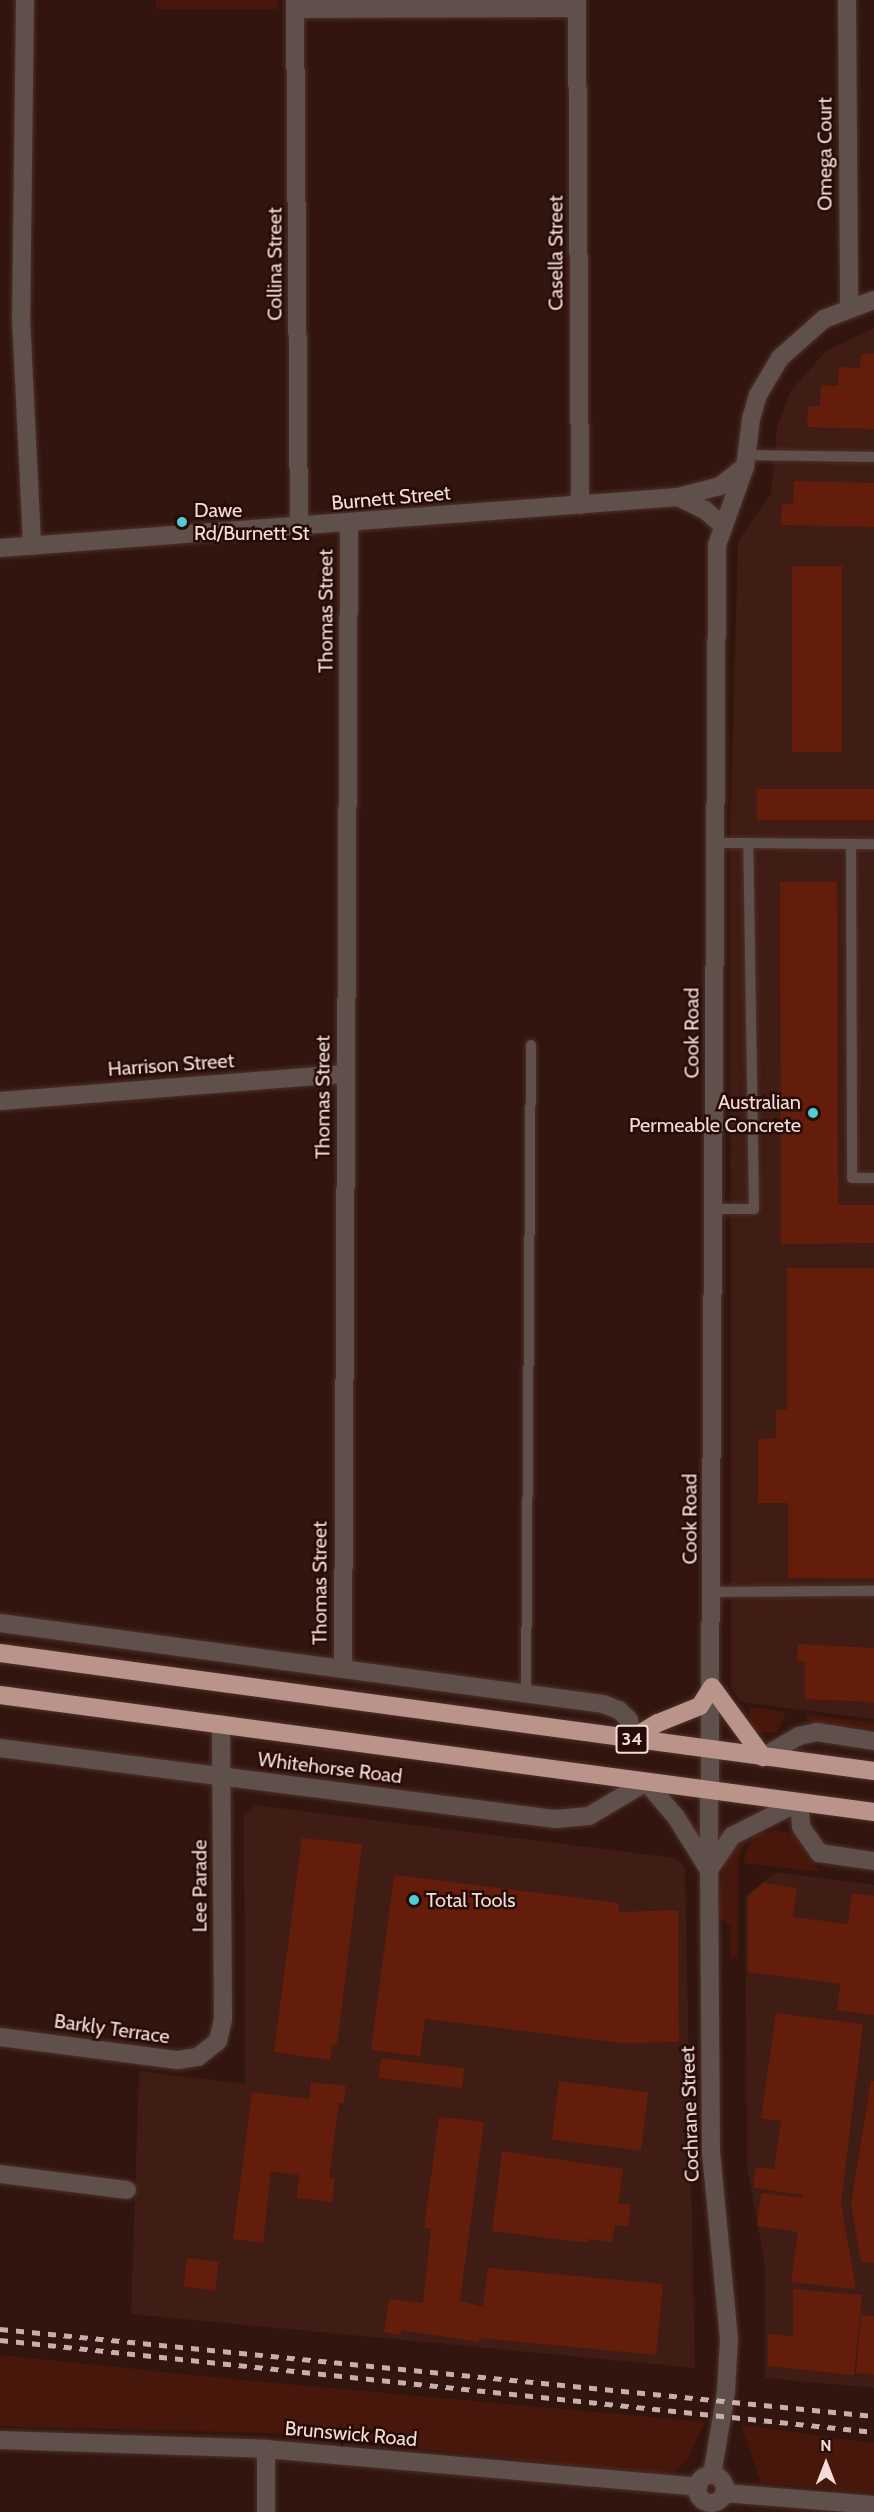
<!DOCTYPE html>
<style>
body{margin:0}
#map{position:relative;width:874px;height:2512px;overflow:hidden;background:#32150e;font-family:Cabin,sans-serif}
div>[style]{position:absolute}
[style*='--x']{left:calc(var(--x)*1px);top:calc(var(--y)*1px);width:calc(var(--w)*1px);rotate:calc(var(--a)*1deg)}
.built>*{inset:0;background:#3f1c14}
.green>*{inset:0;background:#47170b;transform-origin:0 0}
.building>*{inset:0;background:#651d0b;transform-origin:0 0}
.roads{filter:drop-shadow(0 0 2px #4d312a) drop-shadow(0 0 2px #4d312a)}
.lane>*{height:10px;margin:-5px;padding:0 5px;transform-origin:5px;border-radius:5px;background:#5f504c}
.street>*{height:18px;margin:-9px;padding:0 9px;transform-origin:9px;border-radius:9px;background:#5f504c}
.street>.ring{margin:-9px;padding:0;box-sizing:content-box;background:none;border:18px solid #5f504c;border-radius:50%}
.highway>*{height:18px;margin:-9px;padding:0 9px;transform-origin:9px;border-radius:9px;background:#ba948a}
.rail>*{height:4.5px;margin-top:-2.25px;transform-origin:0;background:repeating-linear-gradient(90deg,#c7b0ab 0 8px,transparent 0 16px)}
.dots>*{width:16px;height:16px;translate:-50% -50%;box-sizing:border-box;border:3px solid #270c06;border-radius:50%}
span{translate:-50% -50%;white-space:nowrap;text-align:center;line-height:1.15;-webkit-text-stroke:5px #270c06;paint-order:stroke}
.shield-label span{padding:2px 4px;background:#270c06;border:2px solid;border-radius:4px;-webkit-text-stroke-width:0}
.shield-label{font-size:18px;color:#f2ddd8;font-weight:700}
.street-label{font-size:20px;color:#f2ddd8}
.poi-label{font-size:20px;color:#f2ddd8}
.left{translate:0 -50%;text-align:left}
.right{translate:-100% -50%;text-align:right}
.north{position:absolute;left:796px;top:2434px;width:60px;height:60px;-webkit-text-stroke:4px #270c06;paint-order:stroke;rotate:0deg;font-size:16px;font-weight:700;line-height:24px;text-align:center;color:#f2ddd8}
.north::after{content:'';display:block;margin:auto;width:21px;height:27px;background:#f2ddd8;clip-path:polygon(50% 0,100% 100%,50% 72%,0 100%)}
</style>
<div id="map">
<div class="built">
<div style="clip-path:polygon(874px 328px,874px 1719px,741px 1702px,731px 1687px,730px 832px,738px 542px,771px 493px,777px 427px,790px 392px,826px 351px)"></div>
<div style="clip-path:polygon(256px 1805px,674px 1858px,685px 1867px,695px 2368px,131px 2314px,139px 2071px,245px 2084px,244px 1816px)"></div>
<div style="clip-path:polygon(776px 1872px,874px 1885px,874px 2388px,765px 2378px,765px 2266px,747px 2165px,745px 1896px)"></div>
</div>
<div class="green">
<div style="left:156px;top:0;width:121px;height:9px"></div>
<div style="clip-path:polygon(750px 1707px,786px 1712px,777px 1733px,755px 1732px,747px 1725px)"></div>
<div style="clip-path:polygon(805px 1714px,874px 1723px,874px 1729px,810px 1723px)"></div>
<div style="clip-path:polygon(776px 1830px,793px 1834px,820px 1872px,743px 1863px,753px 1835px)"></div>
<div style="clip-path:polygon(746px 1838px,738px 1859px,738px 1959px,730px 1956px,731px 1927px,717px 1916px,724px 1864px)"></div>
<div style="clip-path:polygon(0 2355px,232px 2379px,705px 2422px,688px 2459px,670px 2475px,264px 2433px,0 2426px)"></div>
<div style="clip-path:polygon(741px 2425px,874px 2443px,874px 2493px,761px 2483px)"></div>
</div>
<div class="building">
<div style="clip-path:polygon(861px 354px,874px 354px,874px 429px,807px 427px,808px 406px,820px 406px,821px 385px,838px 386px,839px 367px,860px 368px)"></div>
<div style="clip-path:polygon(794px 481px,874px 483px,874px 527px,781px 525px,782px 504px,793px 504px)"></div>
<div style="left:792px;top:566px;width:50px;height:186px"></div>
<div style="left:757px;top:789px;width:117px;height:31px"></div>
<div style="clip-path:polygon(780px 882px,837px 882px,838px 1205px,874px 1205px,874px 1243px,781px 1244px)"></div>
<div style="clip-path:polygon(787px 1268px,874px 1268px,874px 1578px,788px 1578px,788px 1503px,758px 1503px,758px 1439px,776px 1438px,776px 1410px,787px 1410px)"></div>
<div style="clip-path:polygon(798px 1644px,874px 1648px,874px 1702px,805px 1699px,805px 1661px,797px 1661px)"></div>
<div style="clip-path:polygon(302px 1838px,362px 1844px,337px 2045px,332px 2044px,330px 2060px,274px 2052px)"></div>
<div style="clip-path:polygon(394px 1875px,618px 1903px,619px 1912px,678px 1910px,679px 2042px,622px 2043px,425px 2019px,420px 2056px,371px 2050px)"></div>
<div style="clip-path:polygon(763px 1883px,797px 1888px,793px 1917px,848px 1924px,852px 1893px,874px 1896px,874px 2015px,837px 2010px,840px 1984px,748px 1972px,748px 1896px)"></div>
<div style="clip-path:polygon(776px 2013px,863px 2024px,841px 2203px,856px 2289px,791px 2282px,798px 2232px,757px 2226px,761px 2193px,803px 2198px,803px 2195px,753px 2188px,756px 2167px,774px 2169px,781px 2121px,761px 2118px)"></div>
<div style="left:381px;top:2058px;width:84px;height:20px;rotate:7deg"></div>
<div style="left:559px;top:2081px;width:90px;height:59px;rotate:7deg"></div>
<div style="clip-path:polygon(871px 2081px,874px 2081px,874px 2263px,861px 2262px,851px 2204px)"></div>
<div style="clip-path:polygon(311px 2082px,346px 2086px,344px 2103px,339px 2103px,329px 2178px,335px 2178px,332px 2202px,297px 2198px,299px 2175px,271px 2171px,263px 2243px,233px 2239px,252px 2092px,309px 2099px)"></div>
<div style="clip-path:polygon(439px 2117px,484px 2122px,460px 2301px,483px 2307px,488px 2268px,663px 2284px,656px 2355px,479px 2338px,479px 2342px,401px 2330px,401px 2335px,384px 2332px,389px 2299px,423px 2303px,431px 2229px,424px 2228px)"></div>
<div style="clip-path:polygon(502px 2151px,623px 2169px,618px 2203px,631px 2205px,628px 2227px,615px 2225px,612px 2242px,588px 2239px,588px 2243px,492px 2231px)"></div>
<div style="left:187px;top:2258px;width:32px;height:29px;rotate:7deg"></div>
<div style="clip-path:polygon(793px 2289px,862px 2295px,854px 2375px,768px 2366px,768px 2334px,793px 2336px)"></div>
<div style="clip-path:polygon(861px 2315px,874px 2316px,874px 2374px,856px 2373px)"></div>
</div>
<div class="roads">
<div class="lane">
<div style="--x:746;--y:455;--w:128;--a:0.9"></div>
<div style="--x:715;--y:843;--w:33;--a:0"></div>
<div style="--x:851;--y:844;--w:334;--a:89.8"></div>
<div style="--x:852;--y:1178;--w:22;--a:0"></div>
<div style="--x:713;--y:1209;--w:41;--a:0"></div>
<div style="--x:754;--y:1209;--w:366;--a:-90.9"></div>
<div style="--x:748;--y:843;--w:126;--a:0.5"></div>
<div style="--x:713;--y:1592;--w:161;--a:-0.4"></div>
<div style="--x:526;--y:1694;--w:649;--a:-89.56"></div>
</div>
<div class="street">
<div style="--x:25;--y:0;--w:318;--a:90.7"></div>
<div style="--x:21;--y:318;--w:228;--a:87.2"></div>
<div style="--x:295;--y:0;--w:528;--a:89.57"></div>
<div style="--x:577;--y:0;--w:505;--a:89.66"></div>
<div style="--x:847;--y:0;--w:307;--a:89.6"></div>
<div style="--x:295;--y:9;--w:282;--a:-0.2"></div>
<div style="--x:678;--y:497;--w:30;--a:26"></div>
<div style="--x:705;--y:510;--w:23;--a:41"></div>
<div style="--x:0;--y:548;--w:680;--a:-4.3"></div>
<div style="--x:678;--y:497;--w:43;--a:-14.7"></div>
<div style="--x:720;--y:486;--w:29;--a:-38"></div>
<div style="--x:0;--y:1101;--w:346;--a:-4.5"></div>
<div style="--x:0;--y:1623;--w:608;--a:7.65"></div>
<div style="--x:603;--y:1704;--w:17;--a:21"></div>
<div style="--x:619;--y:1710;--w:14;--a:45"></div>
<div style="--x:629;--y:1720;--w:19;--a:84"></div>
<div style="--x:343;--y:1669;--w:1145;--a:-89.7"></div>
<div style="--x:0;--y:1748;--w:560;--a:7.29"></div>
<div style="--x:555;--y:1819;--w:34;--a:-5"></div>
<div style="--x:589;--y:1816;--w:66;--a:-30.8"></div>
<div style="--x:646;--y:1782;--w:46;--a:49.4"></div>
<div style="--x:676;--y:1817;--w:62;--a:58.1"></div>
<div style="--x:709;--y:1870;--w:41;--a:-55.9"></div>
<div style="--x:732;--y:1836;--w:75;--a:-26.9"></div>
<div style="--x:799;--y:1802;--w:25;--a:85"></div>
<div style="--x:801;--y:1827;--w:32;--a:55"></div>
<div style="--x:819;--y:1853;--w:56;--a:8.3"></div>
<div style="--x:763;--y:1757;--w:42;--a:-30.3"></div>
<div style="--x:799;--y:1736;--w:18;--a:-13"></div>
<div style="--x:817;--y:1732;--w:58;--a:9"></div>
<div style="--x:0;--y:2037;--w:179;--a:7.4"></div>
<div style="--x:178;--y:2060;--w:20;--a:-9"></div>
<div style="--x:198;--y:2057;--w:26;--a:-39"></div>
<div style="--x:218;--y:2041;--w:23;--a:-77"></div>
<div style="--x:223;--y:2019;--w:295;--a:-90.4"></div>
<div style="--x:0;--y:2174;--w:128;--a:7.2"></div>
<div style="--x:0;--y:2440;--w:266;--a:1.9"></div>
<div style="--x:266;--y:2449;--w:434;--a:5"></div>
<div style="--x:266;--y:2449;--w:63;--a:90"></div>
<div style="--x:712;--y:2475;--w:84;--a:-80.4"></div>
<div style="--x:726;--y:2392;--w:53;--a:-86.8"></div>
<div style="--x:729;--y:2339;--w:187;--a:-95.5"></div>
<div style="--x:711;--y:2153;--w:283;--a:-90.4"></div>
<div style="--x:709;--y:1870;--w:1325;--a:-89.65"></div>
<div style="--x:717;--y:545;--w:83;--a:-70.3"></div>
<div style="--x:745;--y:467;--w:48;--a:-82.9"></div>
<div style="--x:751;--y:419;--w:25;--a:-74"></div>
<div style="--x:758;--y:395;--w:43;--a:-59.3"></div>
<div style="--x:780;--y:358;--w:59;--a:-41.6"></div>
<div style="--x:824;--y:319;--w:53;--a:-20.8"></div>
<div class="ring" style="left:697px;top:2475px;width:10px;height:10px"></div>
<div style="--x:724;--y:2493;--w:150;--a:4.6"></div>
</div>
<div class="highway">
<div style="--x:0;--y:1653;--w:882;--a:7.69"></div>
<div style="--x:0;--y:1695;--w:882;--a:7.62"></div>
<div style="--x:631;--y:1739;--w:31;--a:-31"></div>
<div style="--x:658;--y:1723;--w:45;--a:-22"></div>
<div style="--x:700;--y:1706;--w:22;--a:-58"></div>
<div style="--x:712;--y:1687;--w:87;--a:53.9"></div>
</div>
</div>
<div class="rail">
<div style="--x:0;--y:2329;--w:878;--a:5.68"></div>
<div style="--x:0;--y:2340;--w:879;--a:6.01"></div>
</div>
<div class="dots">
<div style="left:182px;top:522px;background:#51ccd2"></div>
<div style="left:813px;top:1113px;background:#51ccd2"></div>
<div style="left:414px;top:1900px;background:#51ccd2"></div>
</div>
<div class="shield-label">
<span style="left:632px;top:1739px">34</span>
</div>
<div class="street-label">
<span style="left:825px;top:154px;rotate:-90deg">Omega Court</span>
<span style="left:556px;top:253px;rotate:-90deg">Casella Street</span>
<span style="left:275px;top:264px;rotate:-90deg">Collina Street</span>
<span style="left:391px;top:498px;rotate:-5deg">Burnett Street</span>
<span style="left:326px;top:611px;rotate:-90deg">Thomas Street</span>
<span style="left:692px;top:1033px;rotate:-90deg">Cook Road</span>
<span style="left:171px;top:1065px;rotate:-4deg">Harrison Street</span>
<span style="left:323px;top:1097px;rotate:-90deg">Thomas Street</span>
<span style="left:690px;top:1519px;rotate:-90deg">Cook Road</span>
<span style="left:320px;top:1583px;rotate:-90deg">Thomas Street</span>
<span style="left:330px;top:1768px;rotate:7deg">Whitehorse Road</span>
<span style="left:200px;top:1886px;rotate:-90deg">Lee Parade</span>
<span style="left:112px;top:2029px;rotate:8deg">Barkly Terrace</span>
<span style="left:690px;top:2114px;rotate:-92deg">Cochrane Street</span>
<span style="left:351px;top:2434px;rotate:5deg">Brunswick Road</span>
</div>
<div class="poi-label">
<span class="left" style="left:194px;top:522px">Dawe<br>Rd/Burnett St</span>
<span class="right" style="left:801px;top:1114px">Australian<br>Permeable Concrete</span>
<span class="left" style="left:426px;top:1900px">Total Tools</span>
</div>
<div class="north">N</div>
</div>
